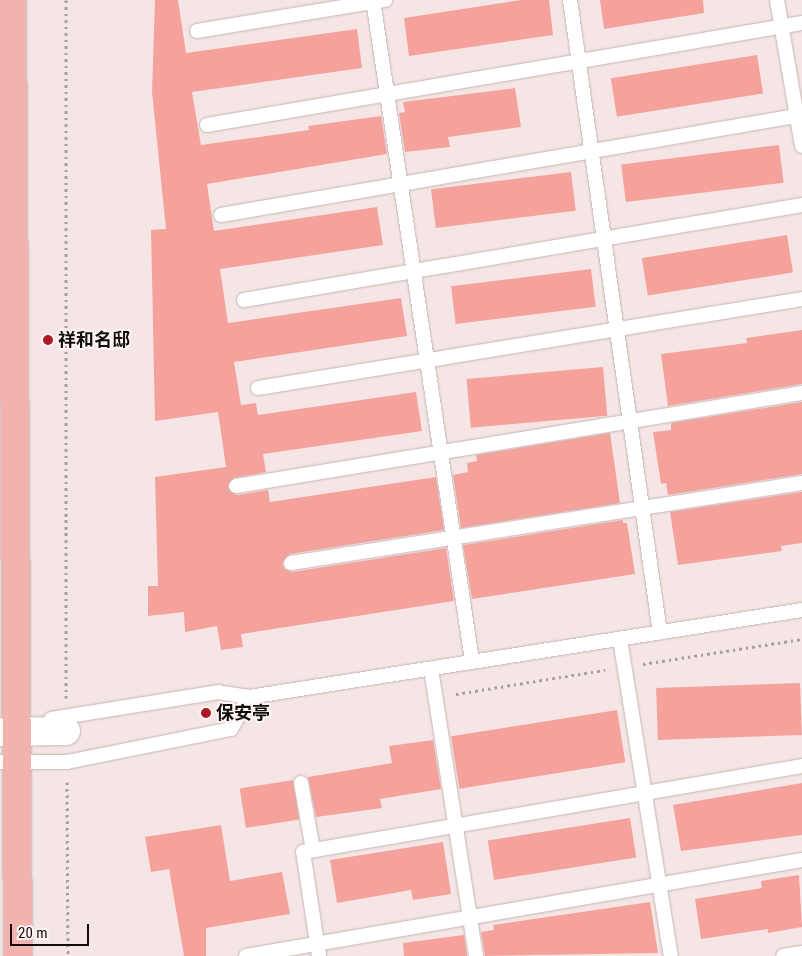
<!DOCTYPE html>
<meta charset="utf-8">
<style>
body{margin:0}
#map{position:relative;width:802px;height:956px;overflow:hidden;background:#f5e6e5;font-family:"Roboto Condensed","Noto Sans SC",sans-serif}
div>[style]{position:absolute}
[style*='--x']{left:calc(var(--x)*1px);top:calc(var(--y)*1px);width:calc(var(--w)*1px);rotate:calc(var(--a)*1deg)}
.building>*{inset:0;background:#f5a29c;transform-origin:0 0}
.path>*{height:3px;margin-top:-1.5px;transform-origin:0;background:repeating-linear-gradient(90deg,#aa9e9d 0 2.5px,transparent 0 6.5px)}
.roads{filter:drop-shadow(0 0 1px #c3b5b3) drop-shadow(0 0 1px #c3b5b3)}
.lane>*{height:14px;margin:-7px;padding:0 7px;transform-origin:7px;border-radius:7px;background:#fff}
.secondary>*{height:28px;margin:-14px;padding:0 14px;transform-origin:14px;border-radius:14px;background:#fff}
.highway>*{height:28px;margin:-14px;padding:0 14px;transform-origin:14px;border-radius:14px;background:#f2b3ae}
.dots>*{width:14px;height:14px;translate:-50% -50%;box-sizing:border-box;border:2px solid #fef5f4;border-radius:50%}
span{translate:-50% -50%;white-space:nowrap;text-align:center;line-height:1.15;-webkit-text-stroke:4px #fef5f4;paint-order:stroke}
.poi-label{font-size:18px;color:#120d0d;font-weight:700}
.left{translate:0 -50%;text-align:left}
.scale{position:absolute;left:10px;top:924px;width:79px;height:22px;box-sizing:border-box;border:2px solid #120d0d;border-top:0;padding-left:6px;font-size:15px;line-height:18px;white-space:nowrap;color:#120d0d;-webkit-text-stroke:4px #fef5f4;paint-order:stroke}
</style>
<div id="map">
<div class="building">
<div style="clip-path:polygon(155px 0,178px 0,186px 53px,357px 29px,362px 68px,192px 92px,201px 145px,309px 130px,308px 126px,381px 116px,387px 154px,207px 184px,214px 231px,377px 207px,383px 245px,220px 269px,228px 323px,401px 298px,407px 336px,234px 362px,241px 405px,256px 403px,258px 415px,416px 392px,422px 431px,263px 454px,266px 472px,234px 478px,228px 488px,237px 495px,268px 490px,270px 502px,436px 477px,444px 530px,290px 554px,282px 564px,285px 569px,292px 572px,446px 548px,454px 601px,241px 634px,243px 647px,221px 650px,217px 626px,185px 632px,184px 612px,148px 616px,148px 586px,158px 586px,155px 477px,226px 467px,218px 412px,155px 421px,151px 230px,166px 229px,152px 92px)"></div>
<div style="clip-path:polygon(521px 0,549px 0,553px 35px,409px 56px,404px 18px)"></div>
<div style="clip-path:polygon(600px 0,703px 0,704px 13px,604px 29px)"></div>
<div style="left:757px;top:55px;width:39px;height:148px;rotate:81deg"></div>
<div style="clip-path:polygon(515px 88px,521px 127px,448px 137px,450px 147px,405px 152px,399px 113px,405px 112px,403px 102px)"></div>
<div style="left:779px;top:145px;width:38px;height:159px;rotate:83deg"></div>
<div style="left:571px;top:172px;width:39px;height:141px;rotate:83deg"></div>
<div style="left:787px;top:235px;width:38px;height:147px;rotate:81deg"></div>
<div style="left:591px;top:269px;width:38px;height:141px;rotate:83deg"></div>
<div style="clip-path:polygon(802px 330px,802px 384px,668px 406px,661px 354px,747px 343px,746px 338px)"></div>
<div style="left:603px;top:367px;width:49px;height:137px;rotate:85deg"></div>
<div style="clip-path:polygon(802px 402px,802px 474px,668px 495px,666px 483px,661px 484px,653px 432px,671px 430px,671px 423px)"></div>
<div style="clip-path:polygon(610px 433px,620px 503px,461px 528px,453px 475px,468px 472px,467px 463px,477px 461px,476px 455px)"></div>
<div style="clip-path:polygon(802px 492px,802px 543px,781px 546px,782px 551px,678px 565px,670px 512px)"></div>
<div style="clip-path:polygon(623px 520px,623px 523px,627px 523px,635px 574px,472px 599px,463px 545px)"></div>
<div style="left:800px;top:683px;width:52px;height:144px;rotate:88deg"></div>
<div style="left:617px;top:710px;width:53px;height:168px;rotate:81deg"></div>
<div style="clip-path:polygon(433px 740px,441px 789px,380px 799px,382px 808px,316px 817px,308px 777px,392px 763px,389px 746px)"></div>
<div style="left:293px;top:780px;width:40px;height:54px;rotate:81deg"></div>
<div style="clip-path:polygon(802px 783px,802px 835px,681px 851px,673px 805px)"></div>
<div style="left:630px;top:818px;width:40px;height:144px;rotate:81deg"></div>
<div style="clip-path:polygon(221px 825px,230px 881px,282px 872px,290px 914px,206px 928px,206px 956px,184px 956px,169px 869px,151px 872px,145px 837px)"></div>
<div style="clip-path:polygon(443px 842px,451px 894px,413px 900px,411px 890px,337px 903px,330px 860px)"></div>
<div style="clip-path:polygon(799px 875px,802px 927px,768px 933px,768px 929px,701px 939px,695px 899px,762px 888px,761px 881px)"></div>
<div style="clip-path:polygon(650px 902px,658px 953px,485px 956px,481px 932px,494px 930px,493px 925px)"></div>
<div style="clip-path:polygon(464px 935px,467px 956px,404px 956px,403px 943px)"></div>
</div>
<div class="path">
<div style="--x:66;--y:0;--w:698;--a:90"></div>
<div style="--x:643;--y:664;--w:161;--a:-8.9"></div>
<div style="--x:456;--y:694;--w:151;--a:-9.2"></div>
<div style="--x:67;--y:782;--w:174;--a:89.7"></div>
</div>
<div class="roads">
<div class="lane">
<div style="--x:373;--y:0;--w:668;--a:81.48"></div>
<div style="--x:570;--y:0;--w:639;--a:81.91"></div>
<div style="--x:777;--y:0;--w:148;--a:80.3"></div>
<div style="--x:197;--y:31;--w:191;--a:-9.4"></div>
<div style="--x:207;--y:125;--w:604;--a:-9.73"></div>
<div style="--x:221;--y:215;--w:590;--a:-9.77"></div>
<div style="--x:244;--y:300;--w:566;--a:-9.66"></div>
<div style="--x:258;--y:388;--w:551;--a:-9.29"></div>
<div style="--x:236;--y:486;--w:574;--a:-9.33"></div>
<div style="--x:291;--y:563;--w:517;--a:-8.9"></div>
<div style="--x:620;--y:639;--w:321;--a:80.9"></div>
<div style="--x:431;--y:669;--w:291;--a:81.1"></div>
<div style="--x:249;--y:697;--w:560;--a:-8.94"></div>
<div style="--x:0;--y:762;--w:67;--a:0"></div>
<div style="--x:67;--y:762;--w:167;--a:-11.4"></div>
<div style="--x:231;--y:729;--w:37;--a:-61"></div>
<div style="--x:249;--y:697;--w:30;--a:-171"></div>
<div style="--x:219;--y:692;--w:170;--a:170.9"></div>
<div style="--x:301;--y:783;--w:68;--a:79.8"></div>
<div style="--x:246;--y:956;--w:564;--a:-9.8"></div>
<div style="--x:319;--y:956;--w:105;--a:-98.7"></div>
<div style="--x:303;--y:852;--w:506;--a:-9.78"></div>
<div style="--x:783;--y:956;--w:19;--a:-9"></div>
</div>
<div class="secondary">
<div style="--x:0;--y:732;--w:66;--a:-0.9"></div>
</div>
<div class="highway">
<div style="--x:12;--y:0;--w:956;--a:89.64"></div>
</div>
</div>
<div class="dots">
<div style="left:48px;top:340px;background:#ac1924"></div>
<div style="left:206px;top:713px;background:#ac1924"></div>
</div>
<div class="poi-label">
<span class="left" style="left:58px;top:340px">祥和名邸</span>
<span class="left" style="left:216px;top:713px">保安亭</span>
</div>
<div class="scale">20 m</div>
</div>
